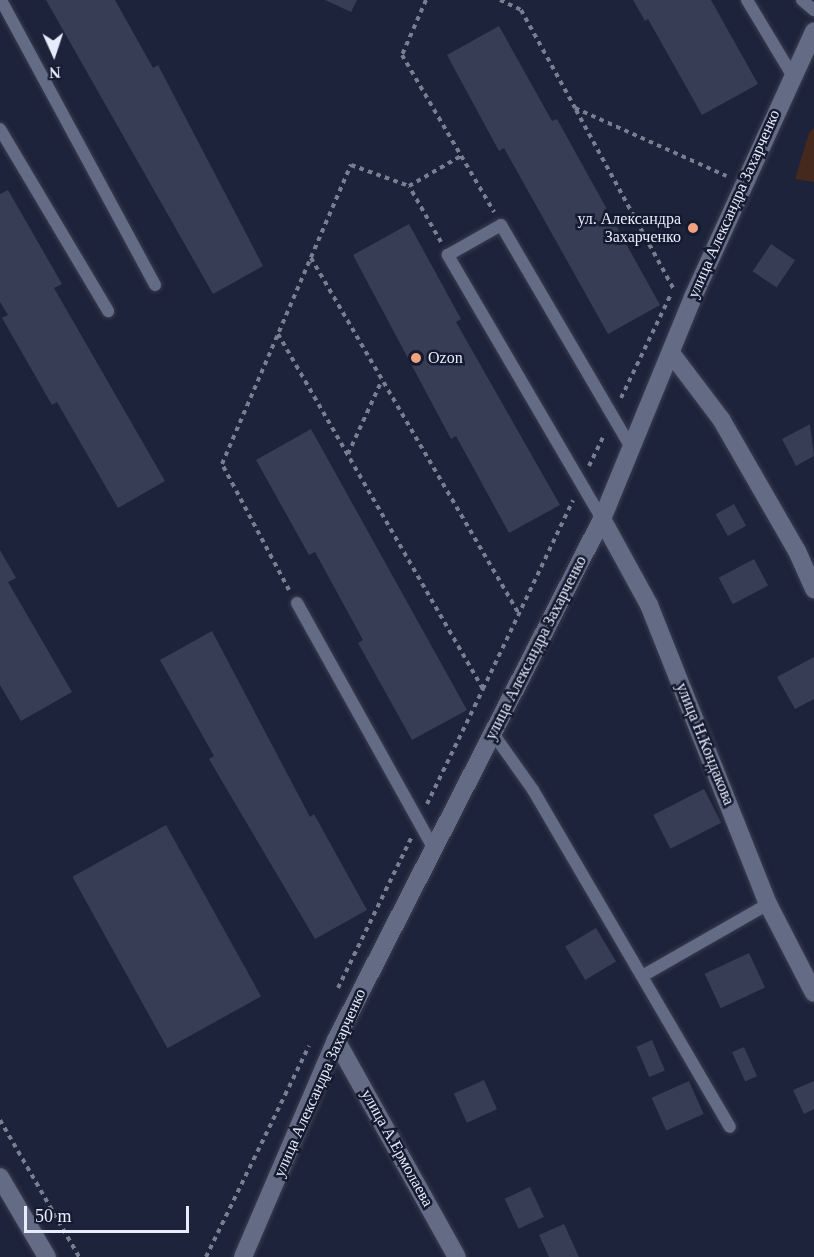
<!DOCTYPE html>
<meta charset="utf-8">
<style>
body{margin:0}
#map{position:relative;width:814px;height:1257px;overflow:hidden;background:#1d233a;font-family:Georgia,serif}
div>[style]{position:absolute}
[style*='--x']{left:calc(var(--x)*1px);top:calc(var(--y)*1px);width:calc(var(--w)*1px);rotate:calc(var(--a)*1deg)}
.green>*{inset:0;background:#46291d}
.building>*{inset:0;background:#363d55;transform-origin:0 0}
.path>*{height:4px;margin-top:-2px;transform-origin:0;background:repeating-linear-gradient(90deg,#797f92 0 4.5px,transparent 0 9px)}
.roads{filter:drop-shadow(0 0 2px #393d50) drop-shadow(0 0 2px #393d50)}
.service>*{height:12px;margin:-6px;padding:0 6px;transform-origin:6px;border-radius:6px;background:#636b85}
.minor>*{height:18px;margin:-9px;padding:0 9px;transform-origin:9px;border-radius:9px;background:#636b85}
.dots>*{width:16px;height:16px;translate:-50% -50%;box-sizing:border-box;border:3px solid #141a2f;border-radius:50%}
span{translate:-50% -50%;white-space:nowrap;text-align:center;line-height:1.15;-webkit-text-stroke:5px #141a2f;paint-order:stroke}
.street-label{font-size:16px;color:#e7ecfc}
.poi-label{font-size:16px;color:#e7ecfc}
.right{translate:-100% -50%;text-align:right}
.left{translate:0 -50%;text-align:left}
.north{position:absolute;left:24px;top:24px;width:60px;height:60px;-webkit-text-stroke:4px #141a2f;paint-order:stroke;rotate:177deg;font-size:16px;font-weight:700;line-height:24px;text-align:center;color:#e7ecfc}
.north::after{content:'';display:block;margin:auto;width:21px;height:27px;background:#e7ecfc;clip-path:polygon(50% 0,100% 100%,50% 72%,0 100%)}
.scale{position:absolute;left:24px;top:1206px;width:165px;height:27px;box-sizing:border-box;border:3px solid #e7ecfc;border-top:0;padding-left:8px;font-size:18px;line-height:21px;white-space:nowrap;color:#e7ecfc;-webkit-text-stroke:4px #141a2f;paint-order:stroke}
</style>
<div id="map">
<div class="green">
<div style="clip-path:polygon(814px 128px,814px 182px,795px 179px,809px 133px)"></div>
</div>
<div class="building">
<div style="clip-path:polygon(46px 0,115px 0,153px 68px,158px 65px,263px 266px,213px 294px)"></div>
<div style="clip-path:polygon(325px 0,357px 0,351px 12px)"></div>
<div style="clip-path:polygon(633px 0,711px 0,758px 84px,702px 115px,648px 19px,645px 21px)"></div>
<div style="clip-path:polygon(499px 26px,552px 121px,557px 119px,660px 305px,608px 334px,504px 148px,499px 151px,447px 55px)"></div>
<div style="clip-path:polygon(8px 190px,62px 284px,54px 288px,165px 481px,118px 508px,57px 402px,52px 405px,2px 318px,8px 315px,0 302px,0 194px)"></div>
<div style="clip-path:polygon(409px 224px,461px 319px,456px 322px,560px 505px,509px 533px,456px 436px,451px 439px,353px 255px)"></div>
<div style="left:771px;top:244px;width:29px;height:33px;rotate:34deg"></div>
<div style="clip-path:polygon(810px 424px,814px 456px,796px 466px,782px 439px)"></div>
<div style="clip-path:polygon(311px 429px,467px 710px,412px 740px,358px 643px,363px 640px,315px 552px,309px 555px,256px 460px)"></div>
<div style="left:734px;top:504px;width:25px;height:21px;rotate:61deg"></div>
<div style="clip-path:polygon(0 550px,16px 578px,8px 582px,72px 692px,21px 721px,0 685px)"></div>
<div style="left:754px;top:559px;width:30px;height:40px;rotate:62deg"></div>
<div style="clip-path:polygon(212px 631px,310px 817px,314px 814px,367px 910px,315px 939px,209px 759px,214px 756px,160px 660px)"></div>
<div style="clip-path:polygon(814px 657px,814px 699px,795px 709px,777px 677px)"></div>
<div style="left:704px;top:789px;width:38px;height:57px;rotate:63deg"></div>
<div style="left:166px;top:825px;width:196px;height:107px;rotate:61deg"></div>
<div style="left:596px;top:928px;width:39px;height:36px;rotate:59deg"></div>
<div style="left:749px;top:953px;width:38px;height:49px;rotate:65deg"></div>
<div style="left:652px;top:1040px;width:33px;height:17px;rotate:67deg"></div>
<div style="left:744px;top:1047px;width:32px;height:13px;rotate:66deg"></div>
<div style="left:484px;top:1080px;width:32px;height:33px;rotate:66deg"></div>
<div style="left:689px;top:1081px;width:36px;height:41px;rotate:66deg"></div>
<div style="clip-path:polygon(814px 1081px,814px 1109px,804px 1114px,793px 1090px)"></div>
<div style="left:530px;top:1187px;width:33px;height:28px;rotate:65deg"></div>
<div style="clip-path:polygon(564px 1224px,579px 1257px,549px 1257px,539px 1235px)"></div>
</div>
<div class="path">
<div style="--x:426;--y:0;--w:60;--a:113.6"></div>
<div style="--x:402;--y:55;--w:182;--a:59.6"></div>
<div style="--x:500;--y:0;--w:23;--a:25"></div>
<div style="--x:521;--y:10;--w:112;--a:61.1"></div>
<div style="--x:575;--y:108;--w:166;--a:24.2"></div>
<div style="--x:576;--y:110;--w:203;--a:61.4"></div>
<div style="--x:441;--y:242;--w:64;--a:-119.7"></div>
<div style="--x:409;--y:186;--w:60;--a:-30"></div>
<div style="--x:311;--y:258;--w:412;--a:59.7"></div>
<div style="--x:278;--y:334;--w:410;--a:60"></div>
<div style="--x:483;--y:689;--w:209;--a:-64.5"></div>
<div style="--x:621;--y:398;--w:113;--a:-64.3"></div>
<div style="--x:348;--y:454;--w:81;--a:-65.3"></div>
<div style="--x:589;--y:466;--w:34;--a:-64"></div>
<div style="--x:289;--y:590;--w:143;--a:-118"></div>
<div style="--x:222;--y:464;--w:326;--a:-66.7"></div>
<div style="--x:351;--y:165;--w:62;--a:19.9"></div>
<div style="--x:427;--y:804;--w:128;--a:-64"></div>
<div style="--x:338;--y:988;--w:167;--a:-64"></div>
<div style="--x:0;--y:1120;--w:158;--a:60"></div>
<div style="--x:206;--y:1257;--w:235;--a:-64"></div>
</div>
<div class="roads">
<div class="service">
<div style="--x:1;--y:0;--w:324;--a:61.6"></div>
<div style="--x:747;--y:0;--w:87;--a:59"></div>
<div style="--x:802;--y:0;--w:16;--a:40"></div>
<div style="--x:0;--y:129;--w:212;--a:59.3"></div>
<div style="--x:602;--y:519;--w:306;--a:-120.3"></div>
<div style="--x:448;--y:255;--w:61;--a:-29.5"></div>
<div style="--x:501;--y:225;--w:256;--a:59.7"></div>
<div style="--x:297;--y:603;--w:279;--a:60.9"></div>
<div style="--x:492;--y:732;--w:71;--a:54.7"></div>
<div style="--x:533;--y:790;--w:390;--a:59.7"></div>
<div style="--x:644;--y:975;--w:143;--a:-29.8"></div>
</div>
<div class="minor">
<div style="--x:671;--y:353;--w:83;--a:52.9"></div>
<div style="--x:721;--y:419;--w:152;--a:60.1"></div>
<div style="--x:797;--y:551;--w:42;--a:65.9"></div>
<div style="--x:602;--y:519;--w:98;--a:61.3"></div>
<div style="--x:649;--y:605;--w:322;--a:68.3"></div>
<div style="--x:768;--y:904;--w:100;--a:62.7"></div>
<div style="--x:336;--y:1040;--w:248;--a:60.9"></div>
<div style="--x:0;--y:1177;--w:93;--a:59.6"></div>
<div style="--x:243;--y:1257;--w:236;--a:-66.8"></div>
<div style="--x:336;--y:1040;--w:585;--a:-62.95"></div>
<div style="--x:602;--y:519;--w:240;--a:-67.7"></div>
<div style="--x:693;--y:297;--w:292;--a:-65.5"></div>
</div>
</div>
<div class="dots">
<div style="left:693px;top:228px;background:#f1a17d"></div>
<div style="left:416px;top:358px;background:#f1a17d"></div>
</div>
<div class="street-label">
<span style="left:734px;top:204px;rotate:-66deg">улица Александра Захарченко</span>
<span style="left:536px;top:648px;rotate:-63deg">улица Александра Захарченко</span>
<span style="left:705px;top:744px;rotate:68deg">улица Н.Кондакова</span>
<span style="left:320px;top:1083px;rotate:-66deg">улица Александра Захарченко</span>
<span style="left:397px;top:1148px;rotate:61deg">улица А.Ермолаева</span>
</div>
<div class="poi-label">
<span class="right" style="left:681px;top:228px">ул. Александра<br>Захарченко</span>
<span class="left" style="left:428px;top:358px">Ozon</span>
</div>
<div class="north">N</div>
<div class="scale">50 m</div>
</div>
